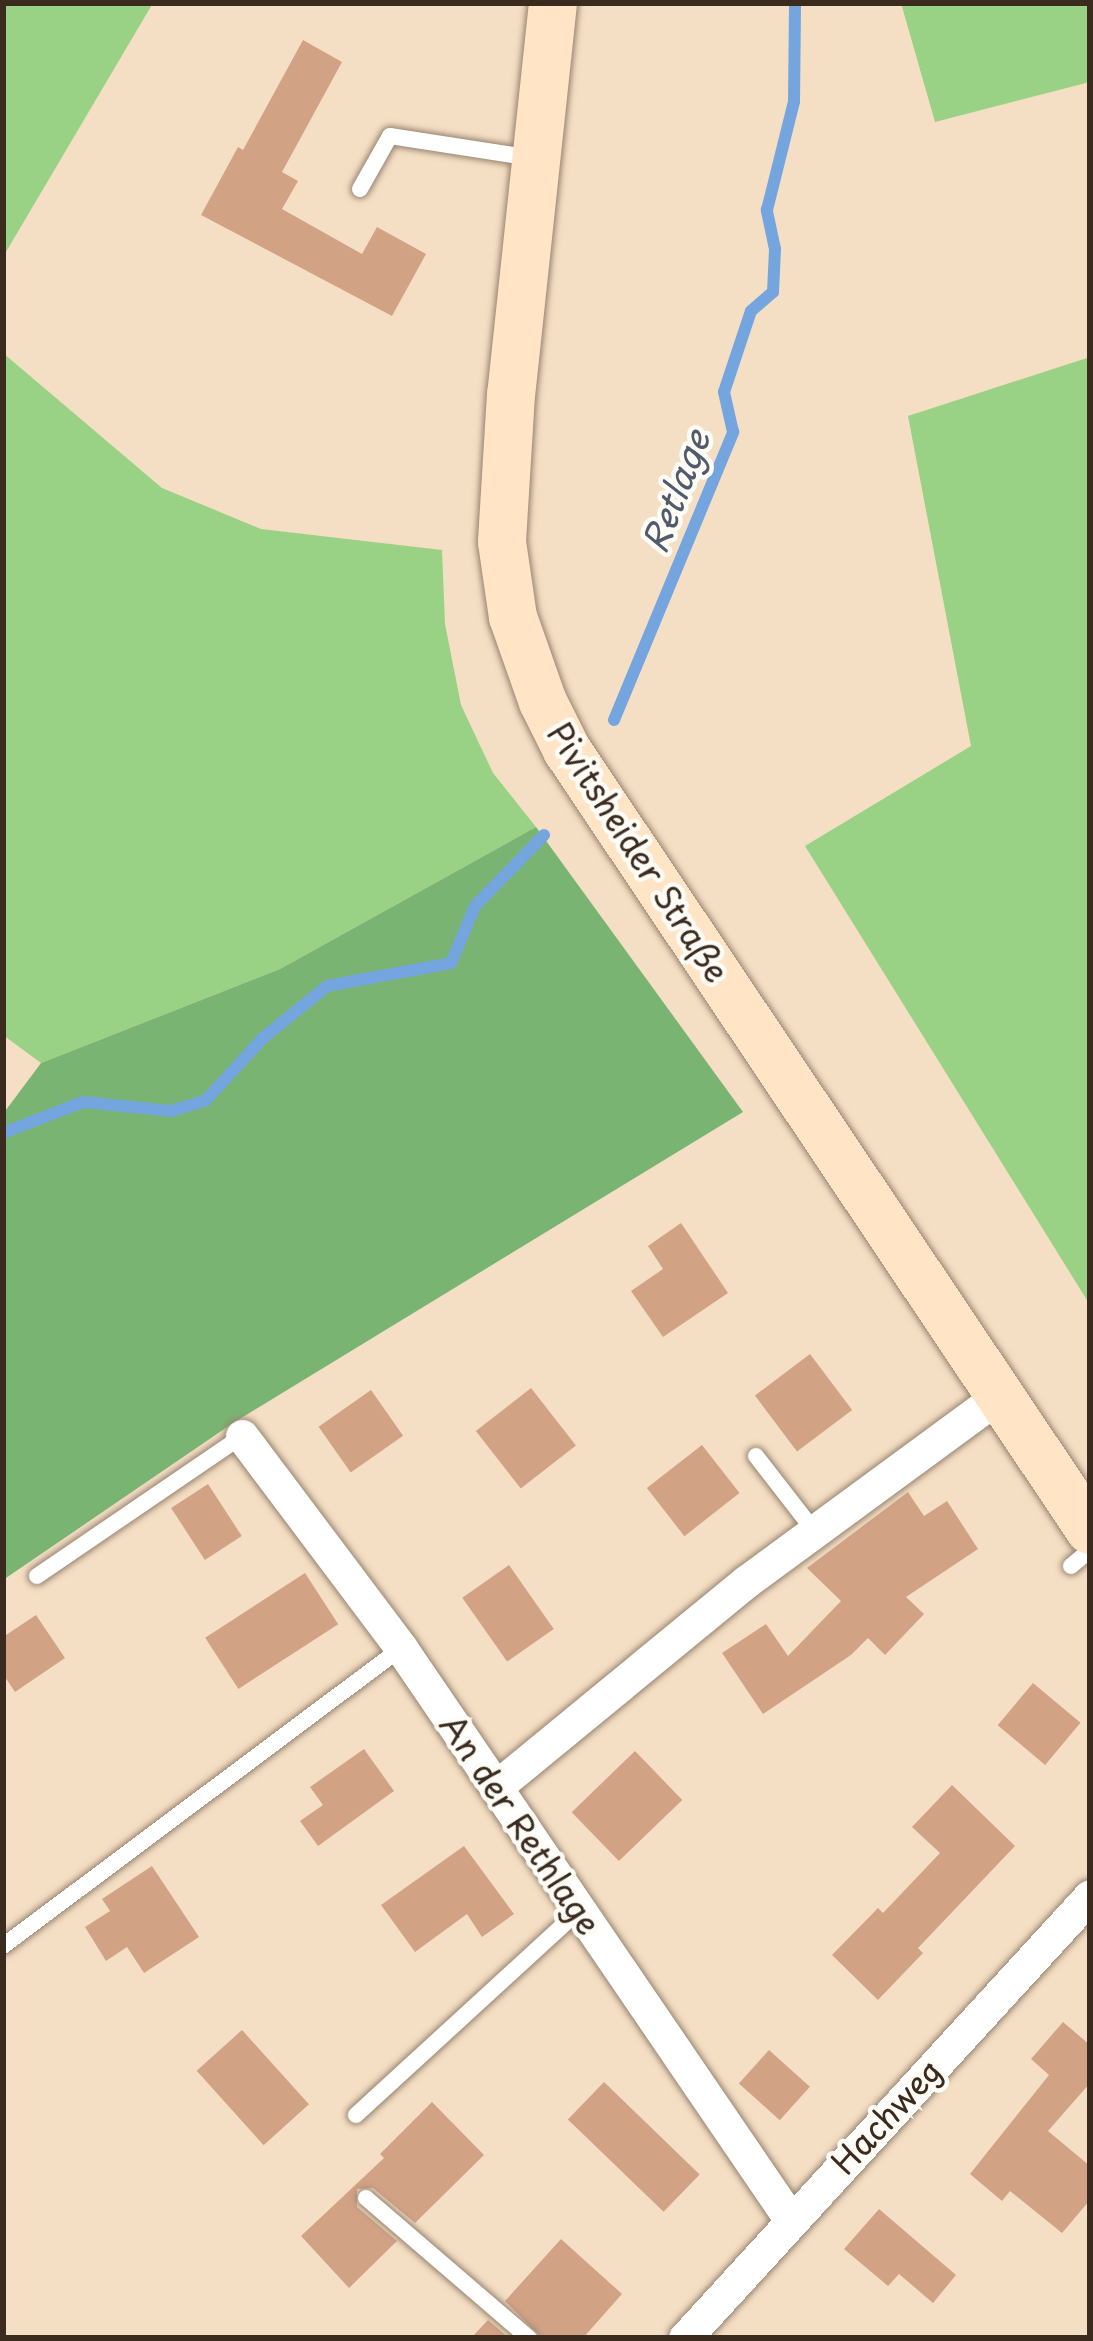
<!DOCTYPE html>
<meta charset="utf-8">
<style>
body{margin:0}
#map{position:relative;width:1093px;height:2341px;overflow:hidden;background:#f5dfc4;font-family:"Playpen Sans",sans-serif}
div>[style]{position:absolute}
[style*='--x']{left:calc(var(--x)*1px);top:calc(var(--y)*1px);width:calc(var(--w)*1px);rotate:calc(var(--a)*1deg)}
.green>*{inset:0;background:#99d284}
.forest>*{inset:0;background:#7ab472}
.stream>*{height:12px;margin:-6px;padding:0 6px;transform-origin:6px;border-radius:6px;background:#74a5df}
.building>*{inset:0;background:#d2a285;transform-origin:0 0}
.roads{filter:drop-shadow(0 0 3px #988471) drop-shadow(0 0 3px #988471)}
.lane>*{height:16px;margin:-8px;padding:0 8px;transform-origin:8px;border-radius:8px;background:#fff}
.street>*{height:33px;margin:-16.5px;padding:0 16.5px;transform-origin:16.5px;border-radius:16.5px;background:#fff}
.secondary>*{height:48px;margin:-24px;padding:0 24px;transform-origin:24px;border-radius:24px;background:#ffe4c6}
span{translate:-50% -50%;white-space:nowrap;text-align:center;line-height:1.15;-webkit-text-stroke:9px #fdfcf7;paint-order:stroke}
.street-label{font-size:33px;color:#3b2a1e}
.water-label{font-size:36px;color:#525b6b;font-style:italic}
.frame{position:absolute;inset:0;border:6px solid #3b2a1e;pointer-events:none}
</style>
<div id="map">
<div class="green">
<div style="clip-path:polygon(3px 3px,153px 3px,3px 257px)"></div>
<div style="clip-path:polygon(901px 3px,1090px 3px,1090px 82px,935px 122px)"></div>
<div style="clip-path:polygon(3px 353px,162px 488px,261px 529px,442px 550px,445px 624px,461px 705px,493px 773px,536px 827px,280px 969px,41px 1063px,3px 1035px)"></div>
<div style="clip-path:polygon(1090px 357px,1090px 1305px,805px 846px,971px 746px,908px 416px)"></div>
</div>
<div class="forest">
<div style="clip-path:polygon(536px 827px,743px 1112px,233px 1423px,3px 1580px,3px 1114px,41px 1063px,280px 969px)"></div>
</div>
<div class="stream">
<div style="--x:614;--y:720;--w:312;--a:-67.5"></div>
<div style="--x:733;--y:432;--w:41;--a:-102.7"></div>
<div style="--x:724;--y:392;--w:85;--a:-71.6"></div>
<div style="--x:751;--y:311;--w:29;--a:-41"></div>
<div style="--x:773;--y:292;--w:43;--a:-87.3"></div>
<div style="--x:775;--y:249;--w:40;--a:-102"></div>
<div style="--x:767;--y:210;--w:111;--a:-76"></div>
<div style="--x:794;--y:102;--w:99;--a:-89.4"></div>
<div style="--x:3;--y:1133;--w:86;--a:-21.2"></div>
<div style="--x:83;--y:1102;--w:88;--a:5.8"></div>
<div style="--x:171;--y:1111;--w:37;--a:-17"></div>
<div style="--x:206;--y:1100;--w:84;--a:-47.4"></div>
<div style="--x:263;--y:1038;--w:82;--a:-39.1"></div>
<div style="--x:327;--y:986;--w:126;--a:-10.5"></div>
<div style="--x:451;--y:963;--w:62;--a:-67.2"></div>
<div style="--x:475;--y:906;--w:99;--a:-45.8"></div>
</div>
<div class="building">
<div style="clip-path:polygon(303px 40px,342px 62px,282px 172px,298px 181px,282px 209px,362px 254px,377px 227px,426px 254px,392px 316px,201px 215px,238px 147px,243px 150px)"></div>
<div style="clip-path:polygon(681px 1223px,728px 1293px,663px 1337px,631px 1291px,663px 1269px,648px 1246px)"></div>
<div style="left:810px;top:1354px;width:70px;height:69px;rotate:53deg"></div>
<div style="left:531px;top:1388px;width:73px;height:70px;rotate:52deg"></div>
<div style="left:371px;top:1390px;width:56px;height:64px;rotate:55deg"></div>
<div style="left:702px;top:1445px;width:61px;height:70px;rotate:52deg"></div>
<div style="left:208px;top:1484px;width:62px;height:44px;rotate:57deg"></div>
<div style="clip-path:polygon(908px 1492px,924px 1516px,947px 1501px,978px 1549px,906px 1597px,924px 1614px,885px 1655px,868px 1638px,851px 1655px,763px 1714px,722px 1653px,766px 1624px,788px 1656px,841px 1601px,807px 1568px)"></div>
<div style="left:509px;top:1565px;width:78px;height:57px;rotate:55deg"></div>
<div style="left:305px;top:1573px;width:61px;height:119px;rotate:57deg"></div>
<div style="clip-path:polygon(36px 1615px,65px 1658px,15px 1692px,3px 1674px,3px 1637px)"></div>
<div style="left:1033px;top:1683px;width:62px;height:55px;rotate:40deg"></div>
<div style="clip-path:polygon(364px 1749px,394px 1791px,318px 1846px,300px 1821px,323px 1805px,310px 1787px)"></div>
<div style="left:635px;top:1751px;width:68px;height:88px;rotate:46deg"></div>
<div style="clip-path:polygon(952px 1785px,1015px 1846px,918px 1948px,923px 1953px,878px 2000px,832px 1955px,878px 1908px,883px 1913px,940px 1853px,912px 1827px)"></div>
<div style="clip-path:polygon(464px 1846px,514px 1914px,482px 1937px,467px 1914px,415px 1952px,381px 1905px)"></div>
<div style="clip-path:polygon(152px 1866px,199px 1937px,144px 1973px,127px 1947px,106px 1961px,85px 1927px,110px 1911px,102px 1899px)"></div>
<div style="clip-path:polygon(1063px 2022px,1090px 2045px,1090px 2083px,1048px 2131px,1090px 2166px,1090px 2200px,1062px 2233px,1010px 2191px,1002px 2201px,970px 2174px,1049px 2075px,1031px 2059px)"></div>
<div style="left:242px;top:2030px;width:100px;height:61px;rotate:48deg"></div>
<div style="left:769px;top:2050px;width:55px;height:45px;rotate:42deg"></div>
<div style="left:604px;top:2082px;width:133px;height:52px;rotate:44deg"></div>
<div style="clip-path:polygon(432px 2102px,484px 2155px,415px 2223px,373px 2188px,357px 2189px,357px 2207px,397px 2241px,349px 2288px,301px 2236px,384px 2158px,380px 2154px)"></div>
<div style="clip-path:polygon(879px 2209px,956px 2275px,933px 2303px,899px 2274px,888px 2286px,844px 2249px)"></div>
<div style="clip-path:polygon(561px 2239px,622px 2294px,583px 2338px,542px 2338px,505px 2301px)"></div>
<div style="clip-path:polygon(488px 2320px,509px 2338px,471px 2338px)"></div>
</div>
<div class="roads">
<div class="lane">
<div style="--x:360;--y:189;--w:61;--a:-60.5"></div>
<div style="--x:390;--y:136;--w:144;--a:8.8"></div>
<div style="--x:756;--y:1456;--w:96;--a:52.2"></div>
<div style="--x:1071;--y:1566;--w:25;--a:-40"></div>
<div style="--x:37;--y:1576;--w:248;--a:-34.3"></div>
<div style="--x:3;--y:1946;--w:497;--a:-36.8"></div>
<div style="--x:356;--y:2115;--w:304;--a:-42.5"></div>
<div style="--x:366;--y:2198;--w:215;--a:40.7"></div>
</div>
<div class="street">
<div style="--x:242;--y:1436;--w:265;--a:53.1"></div>
<div style="--x:401;--y:1648;--w:691;--a:55.73"></div>
<div style="--x:496;--y:1787;--w:325;--a:-39.4"></div>
<div style="--x:747;--y:1581;--w:314;--a:-36.3"></div>
<div style="--x:685;--y:2338;--w:599;--a:-47.5"></div>
</div>
<div class="secondary">
<div style="--x:553;--y:3;--w:393;--a:96.1"></div>
<div style="--x:511;--y:394;--w:148;--a:93.5"></div>
<div style="--x:502;--y:542;--w:76;--a:81.7"></div>
<div style="--x:513;--y:617;--w:90;--a:70.6"></div>
<div style="--x:543;--y:702;--w:54;--a:63.4"></div>
<div style="--x:567;--y:750;--w:939;--a:56.16"></div>
</div>
</div>
<div class="street-label">
<span style="left:639px;top:852px;rotate:57deg">Pivitsheider Straße</span>
<span style="left:521px;top:1824px;rotate:56deg">An der Rethlage</span>
<span style="left:886px;top:2116px;rotate:-47deg">Hachweg</span>
</div>
<div class="water-label">
<span style="left:675px;top:491px;rotate:-69deg">Retlage</span>
</div>
<div class="frame"></div>
</div>
